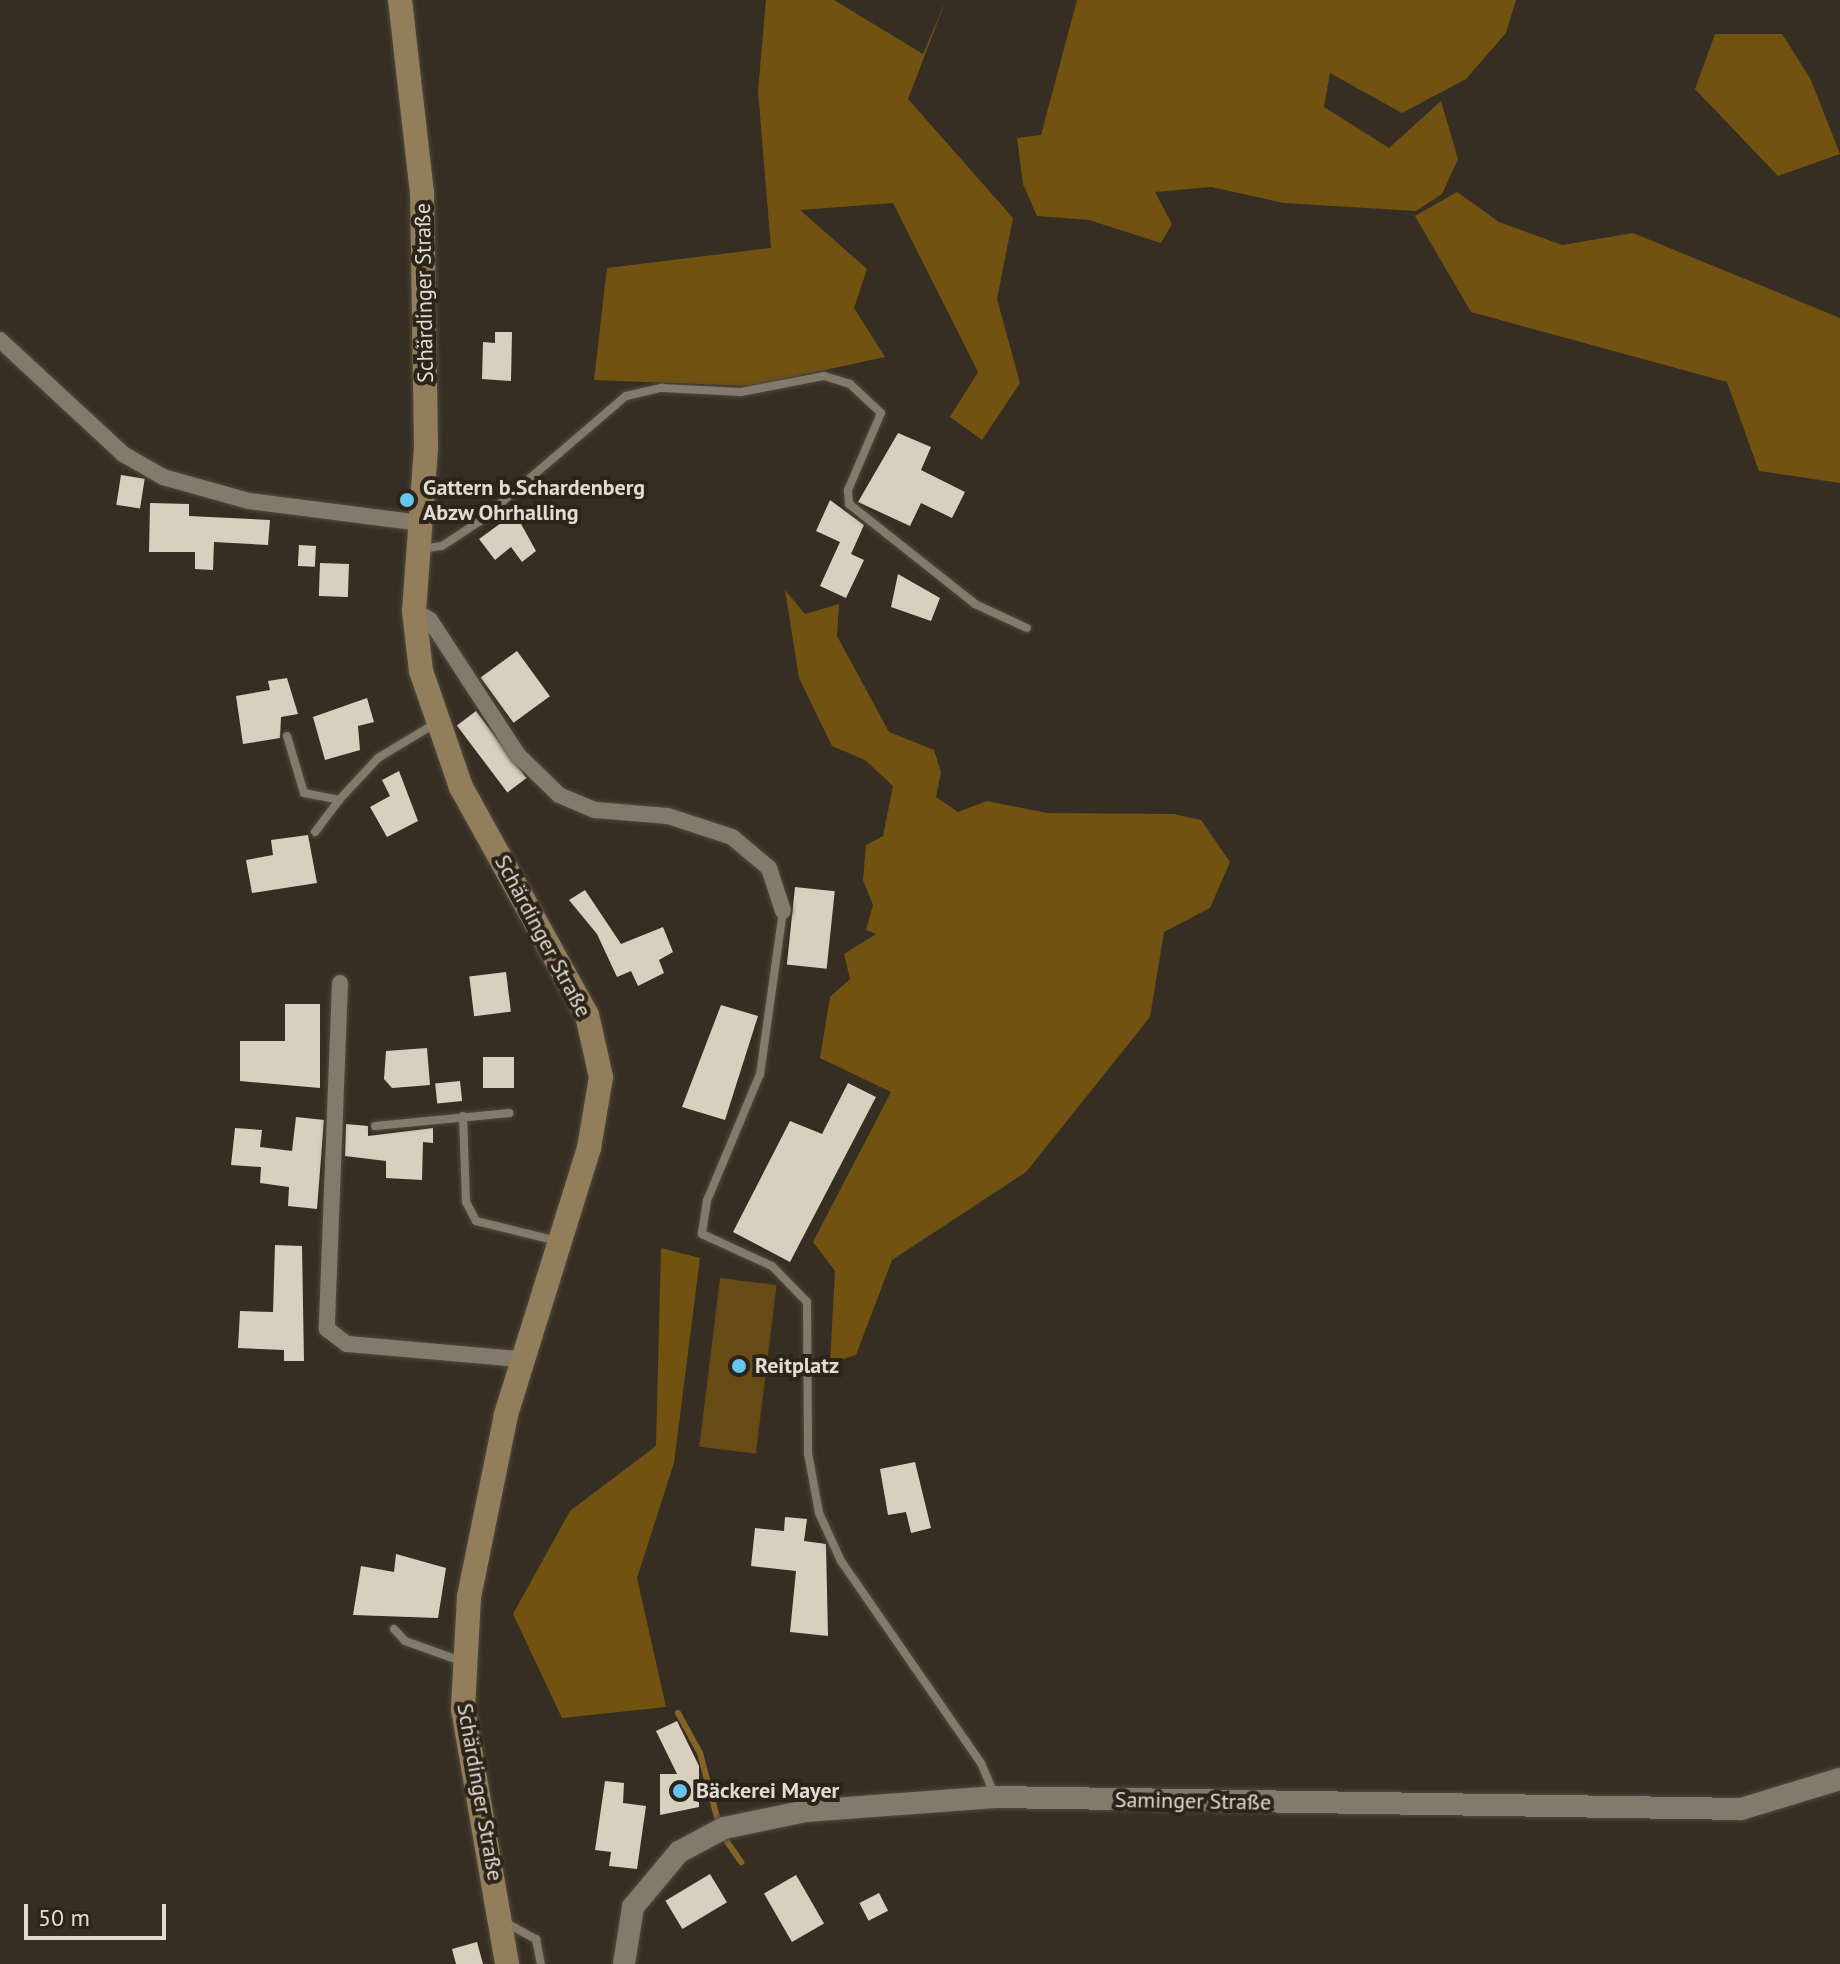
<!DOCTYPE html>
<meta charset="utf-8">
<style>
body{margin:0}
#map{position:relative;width:1840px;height:1964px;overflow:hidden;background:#362e22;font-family:"PT Sans",sans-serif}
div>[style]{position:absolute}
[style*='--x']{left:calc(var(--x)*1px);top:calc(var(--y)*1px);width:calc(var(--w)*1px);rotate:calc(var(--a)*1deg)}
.green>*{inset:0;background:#674b15;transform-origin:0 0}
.forest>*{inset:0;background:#725211}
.stream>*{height:6px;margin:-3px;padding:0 3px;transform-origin:3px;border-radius:3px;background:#856428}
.building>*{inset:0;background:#d9cfbf;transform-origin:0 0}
.roads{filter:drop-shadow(0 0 2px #50493f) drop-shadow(0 0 2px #50493f)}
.service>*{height:8px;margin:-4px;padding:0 4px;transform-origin:4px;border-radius:4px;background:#837a6c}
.minor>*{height:16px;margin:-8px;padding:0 8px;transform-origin:8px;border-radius:8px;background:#837a6c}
.tertiary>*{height:22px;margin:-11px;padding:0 11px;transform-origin:11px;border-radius:11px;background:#837a6c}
.secondary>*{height:24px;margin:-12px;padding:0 12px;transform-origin:12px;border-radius:12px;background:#927e5a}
.dots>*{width:22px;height:22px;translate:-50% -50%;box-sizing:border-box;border:4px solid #2c2418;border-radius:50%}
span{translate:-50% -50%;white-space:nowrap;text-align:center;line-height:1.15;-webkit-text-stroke:8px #2c2418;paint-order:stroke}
.street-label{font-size:22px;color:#e0dbd3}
.poi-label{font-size:22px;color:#e0dbd3;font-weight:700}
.left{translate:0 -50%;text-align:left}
.scale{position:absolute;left:24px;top:1904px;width:142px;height:36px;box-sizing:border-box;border:4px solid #e0dbd3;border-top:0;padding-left:10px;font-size:24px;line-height:28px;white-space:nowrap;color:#e0dbd3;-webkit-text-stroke:6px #2c2418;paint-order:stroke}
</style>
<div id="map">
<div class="green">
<div style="left:720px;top:1278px;width:57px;height:170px;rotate:7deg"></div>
</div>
<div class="forest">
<div style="clip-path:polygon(766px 0,834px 0,923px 54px,946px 0,908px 99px,1013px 218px,997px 299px,1020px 383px,982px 440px,950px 417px,978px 372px,893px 203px,800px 210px,867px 269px,854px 308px,885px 357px,752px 386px,594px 380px,607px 268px,771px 248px,758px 91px)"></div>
<div style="clip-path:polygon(1077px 0,1516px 0,1506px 33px,1466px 79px,1402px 113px,1330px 73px,1324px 107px,1389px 148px,1441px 101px,1458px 159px,1442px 194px,1416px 211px,1284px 203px,1211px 187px,1155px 192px,1172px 224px,1161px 243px,1089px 220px,1037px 216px,1023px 184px,1017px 138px,1041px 135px)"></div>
<div style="clip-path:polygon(1715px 34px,1782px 34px,1810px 78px,1840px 154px,1778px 176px,1695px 89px)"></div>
<div style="clip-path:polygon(1457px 192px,1499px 222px,1562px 245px,1633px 233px,1840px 318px,1840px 483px,1759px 471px,1727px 382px,1471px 312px,1415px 216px)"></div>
<div style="clip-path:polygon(785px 590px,805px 614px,839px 604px,837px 636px,889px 732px,934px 750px,941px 772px,936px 797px,958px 812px,987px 801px,1047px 813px,1174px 814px,1201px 820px,1230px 862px,1210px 908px,1164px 932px,1150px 1017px,1026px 1172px,892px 1260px,856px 1355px,830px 1363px,835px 1271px,813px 1242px,891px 1092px,820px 1058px,830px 997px,850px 979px,844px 954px,876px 934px,866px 930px,873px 905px,863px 880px,866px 845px,883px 836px,893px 786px,865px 760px,832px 746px,799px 678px)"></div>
<div style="clip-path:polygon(661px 1248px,700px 1258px,674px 1463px,637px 1578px,666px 1707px,562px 1718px,513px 1614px,570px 1511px,656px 1446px)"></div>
</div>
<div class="stream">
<div style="--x:678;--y:1713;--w:46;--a:61.2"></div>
<div style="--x:700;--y:1753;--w:74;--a:75.2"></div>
<div style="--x:723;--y:1836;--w:32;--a:55"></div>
</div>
<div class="building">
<div style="clip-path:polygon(495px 332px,512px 332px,511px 381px,482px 379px,483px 342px,495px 343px)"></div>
<div style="clip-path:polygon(898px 433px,931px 447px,921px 470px,965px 492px,952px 518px,921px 503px,910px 526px,858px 502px)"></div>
<div style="left:121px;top:475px;width:24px;height:30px;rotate:9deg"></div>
<div style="clip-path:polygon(830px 500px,864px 525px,851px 554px,864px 560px,846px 598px,820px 586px,840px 542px,816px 531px)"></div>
<div style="clip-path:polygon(150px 503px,189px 504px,189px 516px,270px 520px,268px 545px,214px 542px,213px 570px,195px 569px,195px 552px,149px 552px)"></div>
<div style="clip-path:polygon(515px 513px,536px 551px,522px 562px,511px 547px,495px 560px,479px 539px)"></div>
<div style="left:299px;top:545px;width:17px;height:21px;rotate:3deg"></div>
<div style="left:320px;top:563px;width:29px;height:33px;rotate:2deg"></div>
<div style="clip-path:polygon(898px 574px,940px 598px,931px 621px,891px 607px)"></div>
<div style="left:517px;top:651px;width:56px;height:45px;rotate:54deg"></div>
<div style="clip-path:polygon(287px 678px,298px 714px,281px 717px,280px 738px,243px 744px,236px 696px,270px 690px,268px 681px)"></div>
<div style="clip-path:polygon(367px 698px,374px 722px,358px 726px,360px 750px,325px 760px,313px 717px)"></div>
<div style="left:476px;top:711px;width:84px;height:24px;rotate:53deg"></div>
<div style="clip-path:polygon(399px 771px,418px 821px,387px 837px,370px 807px,390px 796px,382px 780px)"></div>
<div style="clip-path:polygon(308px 835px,317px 883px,252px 893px,246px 860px,273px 855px,271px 840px)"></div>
<div style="left:795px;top:887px;width:40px;height:78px;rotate:6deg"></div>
<div style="clip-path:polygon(585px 890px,621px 944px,663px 927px,673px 952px,659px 960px,664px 973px,638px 986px,631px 971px,617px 977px,597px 934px,569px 900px)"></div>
<div style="left:506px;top:972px;width:40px;height:37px;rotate:83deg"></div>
<div style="clip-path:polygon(285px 1004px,320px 1004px,320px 1088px,240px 1081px,240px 1041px,285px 1041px)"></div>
<div style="clip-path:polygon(721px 1005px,758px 1016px,725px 1120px,682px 1107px)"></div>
<div style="clip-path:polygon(427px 1048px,430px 1085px,392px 1088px,384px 1079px,386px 1051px)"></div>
<div style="left:483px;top:1057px;width:31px;height:31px"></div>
<div style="left:460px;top:1081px;width:20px;height:25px;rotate:84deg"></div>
<div style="clip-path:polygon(848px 1083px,876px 1097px,790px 1262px,733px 1232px,790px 1121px,822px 1134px)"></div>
<div style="clip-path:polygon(296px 1117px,324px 1120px,317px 1209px,288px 1206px,289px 1187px,260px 1183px,261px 1167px,231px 1165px,235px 1128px,262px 1130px,260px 1147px,292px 1151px)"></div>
<div style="clip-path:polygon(346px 1124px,368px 1126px,368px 1136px,433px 1128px,433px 1143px,423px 1142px,422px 1180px,386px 1178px,386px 1161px,345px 1156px)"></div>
<div style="clip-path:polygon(275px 1245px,302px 1246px,304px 1361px,284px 1361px,284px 1350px,238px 1348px,240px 1311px,273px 1312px)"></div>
<div style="clip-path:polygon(915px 1462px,931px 1528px,911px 1533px,906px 1512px,888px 1515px,880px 1469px)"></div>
<div style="clip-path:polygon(785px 1517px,807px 1519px,804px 1541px,826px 1544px,828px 1636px,790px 1632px,796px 1571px,751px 1566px,755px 1528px,784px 1531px)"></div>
<div style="clip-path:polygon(396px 1554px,446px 1568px,438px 1618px,353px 1615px,361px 1566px,394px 1572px)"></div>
<div style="clip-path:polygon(677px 1721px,699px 1766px,699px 1807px,660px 1815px,660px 1774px,677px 1774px,656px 1731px)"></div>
<div style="clip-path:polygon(605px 1781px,624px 1783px,623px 1803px,646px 1806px,637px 1869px,609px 1866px,611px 1852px,595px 1850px)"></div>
<div style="left:710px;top:1874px;width:33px;height:52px;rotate:59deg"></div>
<div style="left:796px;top:1875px;width:56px;height:37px;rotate:60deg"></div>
<div style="left:879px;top:1893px;width:20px;height:22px;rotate:63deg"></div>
<div style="clip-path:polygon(477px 1942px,483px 1964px,456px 1964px,452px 1949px)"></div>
</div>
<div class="roads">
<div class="service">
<div style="--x:422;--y:549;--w:20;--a:-9"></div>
<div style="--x:442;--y:546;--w:45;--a:-33.3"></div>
<div style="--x:480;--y:521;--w:192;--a:-40.6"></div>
<div style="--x:626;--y:396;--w:37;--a:-13"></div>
<div style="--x:662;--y:388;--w:79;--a:2.9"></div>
<div style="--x:741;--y:392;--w:85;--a:-10.9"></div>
<div style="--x:824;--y:376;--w:27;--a:17"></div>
<div style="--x:850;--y:384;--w:42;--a:43.1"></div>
<div style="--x:881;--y:413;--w:84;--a:113.2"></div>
<div style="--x:848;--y:490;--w:14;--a:86"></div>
<div style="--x:849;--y:504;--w:161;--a:38.4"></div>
<div style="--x:975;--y:604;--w:57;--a:24.8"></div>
<div style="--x:287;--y:736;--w:59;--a:73.4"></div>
<div style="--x:304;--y:793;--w:36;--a:11"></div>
<div style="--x:339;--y:800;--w:57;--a:-47.1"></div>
<div style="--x:378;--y:758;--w:68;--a:-31.1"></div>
<div style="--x:315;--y:832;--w:40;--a:-53"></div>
<div style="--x:783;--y:911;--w:165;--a:98"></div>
<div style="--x:760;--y:1074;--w:138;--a:112.7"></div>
<div style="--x:707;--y:1201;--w:33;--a:99"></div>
<div style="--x:702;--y:1234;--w:77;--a:24.6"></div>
<div style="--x:772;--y:1266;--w:50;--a:45.8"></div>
<div style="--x:807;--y:1302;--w:151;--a:89.6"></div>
<div style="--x:808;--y:1453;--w:61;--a:79.6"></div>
<div style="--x:819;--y:1513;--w:53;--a:65.4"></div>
<div style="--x:841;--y:1561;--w:246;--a:55.3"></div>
<div style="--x:981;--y:1763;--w:36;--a:67"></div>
<div style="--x:463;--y:1116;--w:86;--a:88"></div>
<div style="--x:466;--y:1202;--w:21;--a:62"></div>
<div style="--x:476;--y:1221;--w:83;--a:13.9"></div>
<div style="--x:375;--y:1126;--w:135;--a:-5.5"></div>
<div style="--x:394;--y:1629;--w:16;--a:47"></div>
<div style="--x:405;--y:1641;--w:59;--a:19.7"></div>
<div style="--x:503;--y:1921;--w:38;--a:29"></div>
<div style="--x:536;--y:1939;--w:25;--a:79"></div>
</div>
<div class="minor">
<div style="--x:0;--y:340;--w:168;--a:42.8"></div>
<div style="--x:123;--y:454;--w:46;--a:29.9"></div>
<div style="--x:163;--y:477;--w:89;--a:15.6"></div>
<div style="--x:249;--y:501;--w:173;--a:7.3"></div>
<div style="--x:414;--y:611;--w:18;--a:29"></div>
<div style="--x:430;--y:620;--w:161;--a:56.9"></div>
<div style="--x:518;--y:755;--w:57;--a:44.3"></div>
<div style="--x:559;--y:795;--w:39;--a:23"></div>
<div style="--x:595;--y:810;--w:73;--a:4.7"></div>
<div style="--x:668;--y:816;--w:67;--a:18.2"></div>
<div style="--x:732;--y:837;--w:48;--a:40"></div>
<div style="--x:769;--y:868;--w:45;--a:72"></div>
<div style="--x:340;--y:983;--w:346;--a:92.2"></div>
<div style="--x:327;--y:1329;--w:25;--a:37"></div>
<div style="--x:347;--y:1344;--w:174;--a:5"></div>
</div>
<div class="tertiary">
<div style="--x:624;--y:1964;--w:58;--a:-81"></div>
<div style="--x:633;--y:1907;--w:72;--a:-50.1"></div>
<div style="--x:679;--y:1852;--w:51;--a:-28.1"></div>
<div style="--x:724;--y:1828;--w:84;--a:-11.7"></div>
<div style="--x:806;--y:1811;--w:190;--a:-4.2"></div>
<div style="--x:995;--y:1797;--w:746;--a:0.92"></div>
<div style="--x:1741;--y:1809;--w:103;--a:-16.9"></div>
</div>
<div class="secondary">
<div style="--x:400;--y:0;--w:193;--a:83.5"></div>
<div style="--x:422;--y:192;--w:256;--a:89.1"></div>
<div style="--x:426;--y:448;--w:163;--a:94.2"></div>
<div style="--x:414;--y:611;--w:60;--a:83.3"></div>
<div style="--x:421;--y:671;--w:123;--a:71"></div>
<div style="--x:461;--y:787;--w:260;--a:61.1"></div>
<div style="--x:587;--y:1015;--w:64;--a:77.3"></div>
<div style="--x:601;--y:1077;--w:72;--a:99.6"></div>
<div style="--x:589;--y:1148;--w:280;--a:107.3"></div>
<div style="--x:506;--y:1415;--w:186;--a:101.5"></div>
<div style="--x:469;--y:1597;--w:112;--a:93.1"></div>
<div style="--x:463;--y:1709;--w:259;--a:80.2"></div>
</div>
</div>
<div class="dots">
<div style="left:407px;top:500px;background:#66c4ef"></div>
<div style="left:739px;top:1366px;background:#66c4ef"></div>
<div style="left:680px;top:1791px;background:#66c4ef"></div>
</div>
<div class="street-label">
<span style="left:424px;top:293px;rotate:-91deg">Schärdinger Straße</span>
<span style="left:543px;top:936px;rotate:62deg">Schärdinger Straße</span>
<span style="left:480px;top:1792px;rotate:80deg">Schärdinger Straße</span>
<span style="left:1193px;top:1801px;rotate:1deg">Saminger Straße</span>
</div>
<div class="poi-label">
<span class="left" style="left:423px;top:500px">Gattern b.Schardenberg<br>Abzw Ohrhalling</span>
<span class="left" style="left:755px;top:1366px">Reitplatz</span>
<span class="left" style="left:696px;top:1791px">Bäckerei Mayer</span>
</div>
<div class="scale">50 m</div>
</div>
